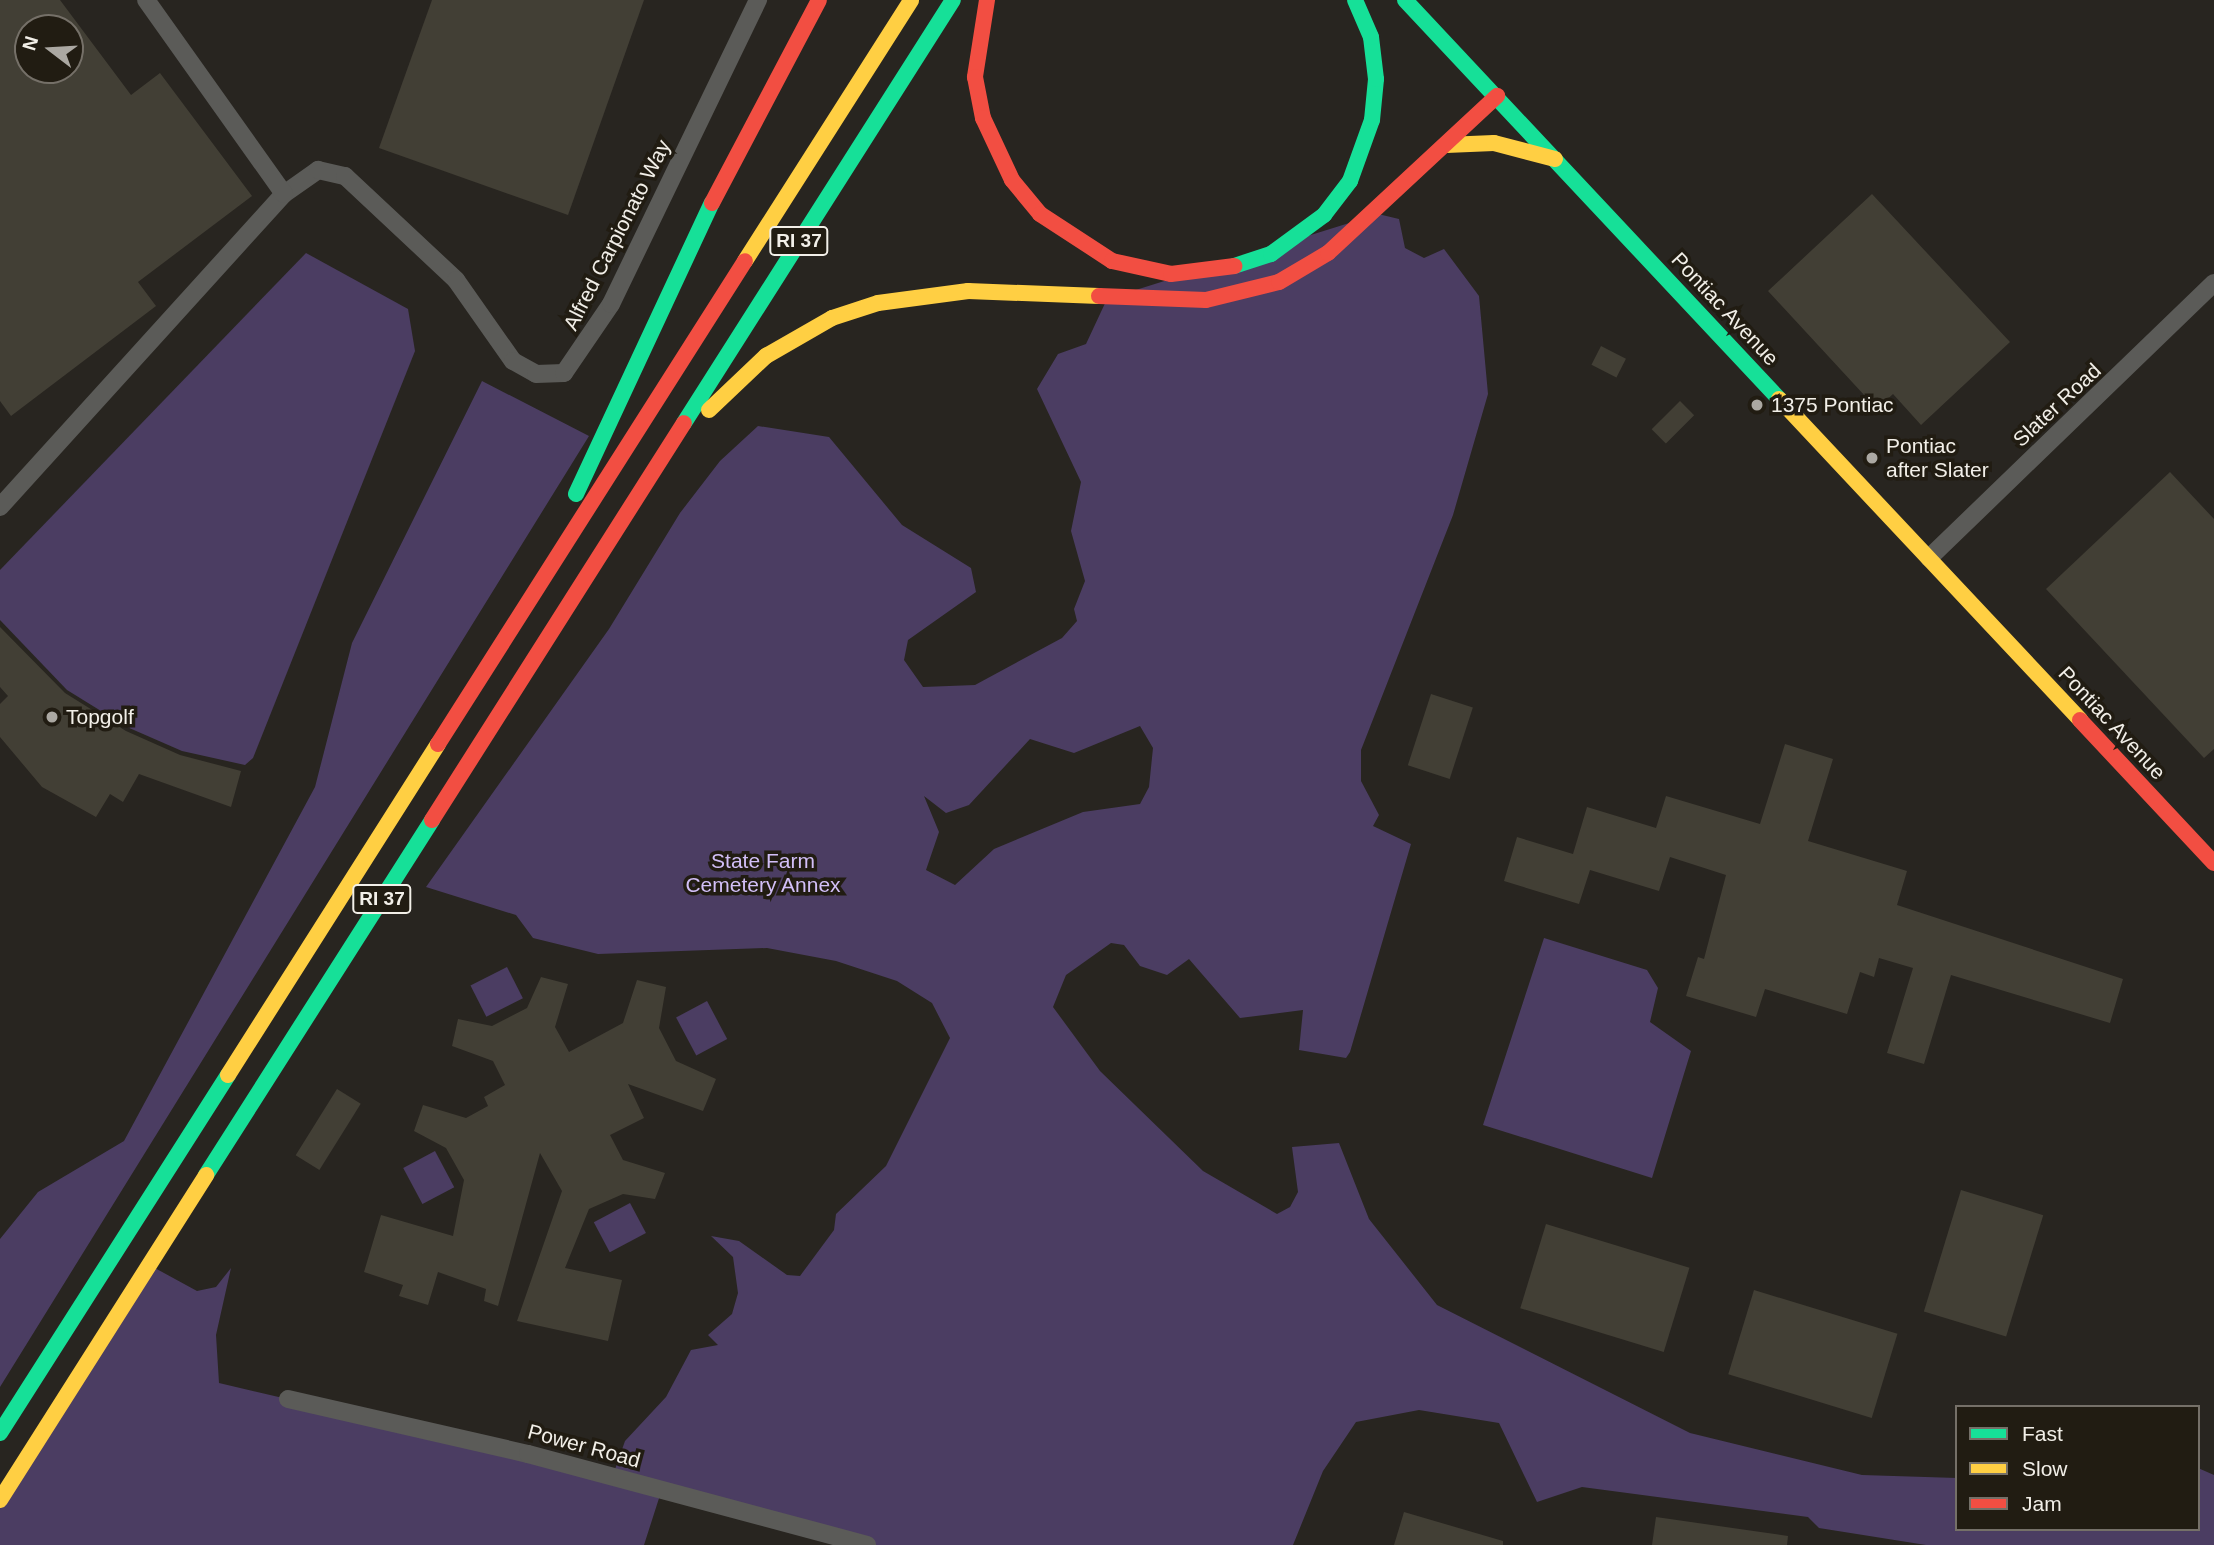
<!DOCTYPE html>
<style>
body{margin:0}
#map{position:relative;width:2214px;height:1545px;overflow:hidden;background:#282520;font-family:Helvetica,sans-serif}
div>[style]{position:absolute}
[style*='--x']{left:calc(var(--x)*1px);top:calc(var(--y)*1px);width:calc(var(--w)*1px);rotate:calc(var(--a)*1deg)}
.green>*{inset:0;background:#4b3d62;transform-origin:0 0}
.building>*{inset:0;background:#423f35;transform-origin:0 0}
.street>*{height:18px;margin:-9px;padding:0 9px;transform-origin:9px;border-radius:9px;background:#5b5b58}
.fast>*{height:16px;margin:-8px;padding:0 8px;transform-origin:8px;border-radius:8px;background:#16e098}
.slow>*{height:16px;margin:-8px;padding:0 8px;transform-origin:8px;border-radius:8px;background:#ffcf43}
.jam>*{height:16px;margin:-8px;padding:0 8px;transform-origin:8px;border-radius:8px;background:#f24e42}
.dots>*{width:19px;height:19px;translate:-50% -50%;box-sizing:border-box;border:4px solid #211c12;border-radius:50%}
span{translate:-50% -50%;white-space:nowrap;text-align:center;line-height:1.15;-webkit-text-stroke:7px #211c12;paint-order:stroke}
.shield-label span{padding:2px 5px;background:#211c12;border:2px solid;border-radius:5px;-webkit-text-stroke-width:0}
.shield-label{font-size:19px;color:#f2efe8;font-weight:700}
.street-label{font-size:21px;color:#f2efe8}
.poi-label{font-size:21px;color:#f2efe8}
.left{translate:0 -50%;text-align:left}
.park-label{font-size:21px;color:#d2bff7}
.legend{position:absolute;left:1955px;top:1405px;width:245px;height:126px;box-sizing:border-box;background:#211c12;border:2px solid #757068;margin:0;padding:9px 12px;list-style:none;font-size:21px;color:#f2efe8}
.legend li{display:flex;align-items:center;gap:14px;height:35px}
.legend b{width:35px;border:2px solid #757068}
.north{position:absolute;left:14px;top:14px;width:70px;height:70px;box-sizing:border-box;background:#211c12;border:2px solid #757068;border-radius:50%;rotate:287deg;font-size:19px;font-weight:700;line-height:28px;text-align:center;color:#f2efe8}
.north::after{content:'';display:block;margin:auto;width:24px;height:32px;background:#aba8a2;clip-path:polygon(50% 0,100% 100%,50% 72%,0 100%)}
</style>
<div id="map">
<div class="green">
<div style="clip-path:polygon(evenodd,1378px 214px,1399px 219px,1405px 248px,1424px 258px,1444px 249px,1479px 296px,1488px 394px,1453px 515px,1361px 750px,1361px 781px,1379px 815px,1373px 826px,1411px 844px,1350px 1052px,1346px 1058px,1299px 1050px,1303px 1010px,1240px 1018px,1189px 959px,1167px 975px,1140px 966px,1124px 945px,1111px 943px,1066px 975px,1053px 1007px,1100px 1071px,1203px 1171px,1277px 1214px,1290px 1207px,1298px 1192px,1292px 1147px,1339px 1143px,1369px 1219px,1437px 1305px,1690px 1433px,1862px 1475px,1957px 1478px,1957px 1529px,2198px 1529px,2198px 1468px,2214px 1475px,2214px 1545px,1926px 1545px,1819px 1528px,1808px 1517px,1582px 1487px,1537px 1502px,1499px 1423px,1419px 1410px,1356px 1422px,1323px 1471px,1293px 1545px,852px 1545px,661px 1492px,644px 1545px,0 1545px,0 1503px,153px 1267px,197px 1291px,216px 1287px,231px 1268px,216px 1335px,219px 1383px,613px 1475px,625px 1441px,666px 1397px,691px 1350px,718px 1345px,708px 1335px,732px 1314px,738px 1293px,733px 1257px,711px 1236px,739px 1241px,787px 1275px,800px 1276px,834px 1230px,836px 1214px,886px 1166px,950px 1038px,932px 1003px,897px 981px,836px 961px,767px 948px,598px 954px,533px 938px,516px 915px,426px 887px,609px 629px,680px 513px,720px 461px,758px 426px,829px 437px,902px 525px,971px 568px,976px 592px,908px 640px,904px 660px,923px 687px,975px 685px,1062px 638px,1077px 621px,1074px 609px,1085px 581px,1071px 531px,1081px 482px,1037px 389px,1058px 354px,1086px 344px,1107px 299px,1378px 214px,1140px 726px,1153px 748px,1149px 787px,1140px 804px,1083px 812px,994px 849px,955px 885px,926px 870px,939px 832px,924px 796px,946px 813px,969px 805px,1030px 739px,1074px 753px,1140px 726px)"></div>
<div style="clip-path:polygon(306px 253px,408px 309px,415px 351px,253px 758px,245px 765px,182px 751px,127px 727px,67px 690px,0 620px,0 570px)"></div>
<div style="clip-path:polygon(482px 381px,589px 436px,0 1387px,0 1239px,38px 1192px,124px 1141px,315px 787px,352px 643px)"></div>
<div style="clip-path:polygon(1544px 938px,1647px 970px,1658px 988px,1650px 1022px,1691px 1051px,1652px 1178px,1483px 1125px)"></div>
<div style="left:507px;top:967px;width:35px;height:41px;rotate:63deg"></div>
<div style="left:707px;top:1001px;width:43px;height:35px;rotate:62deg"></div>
<div style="left:435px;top:1151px;width:41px;height:36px;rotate:62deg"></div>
<div style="left:630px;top:1203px;width:34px;height:41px;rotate:62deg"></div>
</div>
<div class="building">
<div style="clip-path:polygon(evenodd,0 0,60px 0,131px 95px,160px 73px,252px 196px,138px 282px,156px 306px,11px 416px,0 401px,0 0,28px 28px,70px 28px,70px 70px,28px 70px,28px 28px)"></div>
<div style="clip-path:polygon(432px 0,644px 0,568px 215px,379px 148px)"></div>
<div style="clip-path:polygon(1872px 194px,2010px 342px,1921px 425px,1893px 394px,1877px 409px,1768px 291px)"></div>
<div style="left:1601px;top:346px;width:28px;height:21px;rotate:27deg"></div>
<div style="left:1680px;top:401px;width:20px;height:40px;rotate:45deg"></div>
<div style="clip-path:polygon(2170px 472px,2214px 519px,2214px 749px,2204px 758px,2046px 589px)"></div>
<div style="clip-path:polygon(0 627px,65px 693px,126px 731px,180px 755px,241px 771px,231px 807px,139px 774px,123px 802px,110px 794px,96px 817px,42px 787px,0 737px,0 704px,8px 696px,0 687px)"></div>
<div style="left:1431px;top:694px;width:44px;height:75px;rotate:18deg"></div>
<div style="clip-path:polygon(1785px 744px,1833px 759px,1808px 841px,1907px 871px,1897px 905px,2123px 979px,2110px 1023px,1951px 975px,1924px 1064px,1887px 1053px,1913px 968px,1879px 958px,1874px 977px,1860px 972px,1847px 1014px,1765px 989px,1756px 1017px,1686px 996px,1698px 957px,1704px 959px,1726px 875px,1670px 857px,1659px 891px,1590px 870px,1579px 904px,1504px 881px,1517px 837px,1573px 854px,1587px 807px,1656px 828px,1666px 796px,1760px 824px)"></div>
<div style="clip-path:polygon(541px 977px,568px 984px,555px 1027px,569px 1052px,623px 1023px,637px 980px,666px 987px,659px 1028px,676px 1061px,716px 1079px,703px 1111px,628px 1084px,644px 1118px,610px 1135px,623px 1160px,665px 1173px,655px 1199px,623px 1194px,589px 1209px,565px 1268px,622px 1280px,608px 1341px,517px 1321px,562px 1191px,540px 1153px,498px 1306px,484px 1301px,486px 1289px,438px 1272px,428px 1305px,399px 1296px,403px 1285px,364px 1272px,381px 1215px,453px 1236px,464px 1180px,446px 1148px,414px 1131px,423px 1105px,466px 1118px,488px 1106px,484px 1097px,505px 1085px,493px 1061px,452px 1046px,458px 1019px,492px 1026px,527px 1008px)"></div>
<div style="left:337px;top:1089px;width:28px;height:78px;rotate:32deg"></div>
<div style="left:1961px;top:1190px;width:86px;height:127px;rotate:17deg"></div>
<div style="left:1546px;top:1224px;width:150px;height:88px;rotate:17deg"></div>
<div style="left:1754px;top:1290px;width:150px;height:88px;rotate:17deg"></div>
<div style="clip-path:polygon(1404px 1512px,1503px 1541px,1503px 1545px,1394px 1545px)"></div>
<div style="clip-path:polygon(1656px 1517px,1788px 1536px,1787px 1545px,1652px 1545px)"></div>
</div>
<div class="street">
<div style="--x:284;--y:194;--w:42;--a:-35.2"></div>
<div style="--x:318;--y:170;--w:28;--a:13"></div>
<div style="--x:345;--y:176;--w:152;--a:43.1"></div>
<div style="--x:456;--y:280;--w:99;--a:54.9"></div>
<div style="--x:513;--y:361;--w:26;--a:29"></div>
<div style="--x:536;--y:374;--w:28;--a:-2"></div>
<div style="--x:564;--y:373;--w:83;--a:-55.7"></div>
<div style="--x:611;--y:304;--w:338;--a:-64.2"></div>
<div style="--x:0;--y:507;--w:423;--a:-47.8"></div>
<div style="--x:284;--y:194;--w:238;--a:-125.4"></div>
<div style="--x:1929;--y:558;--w:396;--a:-44"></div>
<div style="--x:288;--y:1399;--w:246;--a:12.9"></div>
<div style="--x:528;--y:1454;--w:351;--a:15"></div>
</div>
<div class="fast">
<div style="--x:1405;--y:0;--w:547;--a:46.85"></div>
<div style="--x:1234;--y:266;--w:39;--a:-18"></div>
<div style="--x:1271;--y:254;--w:66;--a:-36.3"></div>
<div style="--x:1324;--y:215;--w:43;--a:-52.6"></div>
<div style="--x:1350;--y:181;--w:65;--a:-70.2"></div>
<div style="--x:1372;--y:120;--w:41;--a:-84.4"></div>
<div style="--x:1376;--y:79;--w:42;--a:-96.8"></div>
<div style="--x:1371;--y:37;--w:40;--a:-113.4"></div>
<div style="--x:684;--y:423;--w:501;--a:-57.55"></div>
<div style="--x:576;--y:494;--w:321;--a:-65"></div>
<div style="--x:206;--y:1175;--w:421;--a:-57.5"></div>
<div style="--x:0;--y:1433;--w:424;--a:-57.5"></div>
</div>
<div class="slow">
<div style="--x:1446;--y:145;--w:48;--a:-2.4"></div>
<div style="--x:1494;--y:143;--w:63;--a:14.7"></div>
<div style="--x:745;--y:261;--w:309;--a:-57.5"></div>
<div style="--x:1779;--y:399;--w:440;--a:46.8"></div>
<div style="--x:709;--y:410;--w:79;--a:-43.5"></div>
<div style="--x:766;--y:356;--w:76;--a:-29.9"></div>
<div style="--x:832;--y:318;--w:48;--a:-18.1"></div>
<div style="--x:878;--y:303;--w:91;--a:-7.6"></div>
<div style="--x:968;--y:291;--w:131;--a:2.2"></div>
<div style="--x:228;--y:1075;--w:392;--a:-57.6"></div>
<div style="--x:0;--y:1500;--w:385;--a:-57.6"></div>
</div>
<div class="jam">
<div style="--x:987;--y:0;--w:78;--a:98.9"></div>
<div style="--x:975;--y:77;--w:42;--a:79"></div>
<div style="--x:983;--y:118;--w:68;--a:64.9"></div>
<div style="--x:1012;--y:180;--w:44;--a:50.5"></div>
<div style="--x:1040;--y:214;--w:86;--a:33.1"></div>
<div style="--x:1112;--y:261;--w:60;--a:12.4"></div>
<div style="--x:1171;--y:274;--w:64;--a:-7.2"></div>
<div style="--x:712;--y:203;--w:229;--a:-62.2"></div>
<div style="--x:1099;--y:296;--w:107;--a:2.1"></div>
<div style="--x:1206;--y:300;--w:75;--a:-13.9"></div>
<div style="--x:1279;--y:282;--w:57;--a:-30.6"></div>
<div style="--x:1328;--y:253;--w:231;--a:-42.9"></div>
<div style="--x:2080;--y:720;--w:196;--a:46.9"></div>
<div style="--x:438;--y:744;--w:572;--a:-57.56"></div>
<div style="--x:432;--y:820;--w:470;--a:-57.6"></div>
</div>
<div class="dots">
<div style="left:1757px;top:405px;background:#aba8a2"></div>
<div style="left:1872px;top:458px;background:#aba8a2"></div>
<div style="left:52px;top:717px;background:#aba8a2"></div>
</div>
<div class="shield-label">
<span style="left:799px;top:241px">RI 37</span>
<span style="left:382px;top:899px">RI 37</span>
</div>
<div class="street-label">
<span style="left:617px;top:235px;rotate:-63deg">Alfred Carpionato Way</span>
<span style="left:1725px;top:309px;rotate:47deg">Pontiac Avenue</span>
<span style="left:2057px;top:405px;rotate:-43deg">Slater Road</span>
<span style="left:2112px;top:723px;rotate:47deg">Pontiac Avenue</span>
<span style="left:584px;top:1446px;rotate:15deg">Power Road</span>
</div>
<div class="poi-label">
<span class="left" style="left:1771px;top:405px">1375 Pontiac</span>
<span class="left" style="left:1886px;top:458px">Pontiac<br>after Slater</span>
<span class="left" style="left:66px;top:717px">Topgolf</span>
</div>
<div class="park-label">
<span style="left:763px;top:873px">State Farm<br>Cemetery Annex</span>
</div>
<ul class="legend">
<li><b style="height:9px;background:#16e098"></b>Fast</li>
<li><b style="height:9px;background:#ffcf43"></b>Slow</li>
<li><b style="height:9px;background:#f24e42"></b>Jam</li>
</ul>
<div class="north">N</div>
</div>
